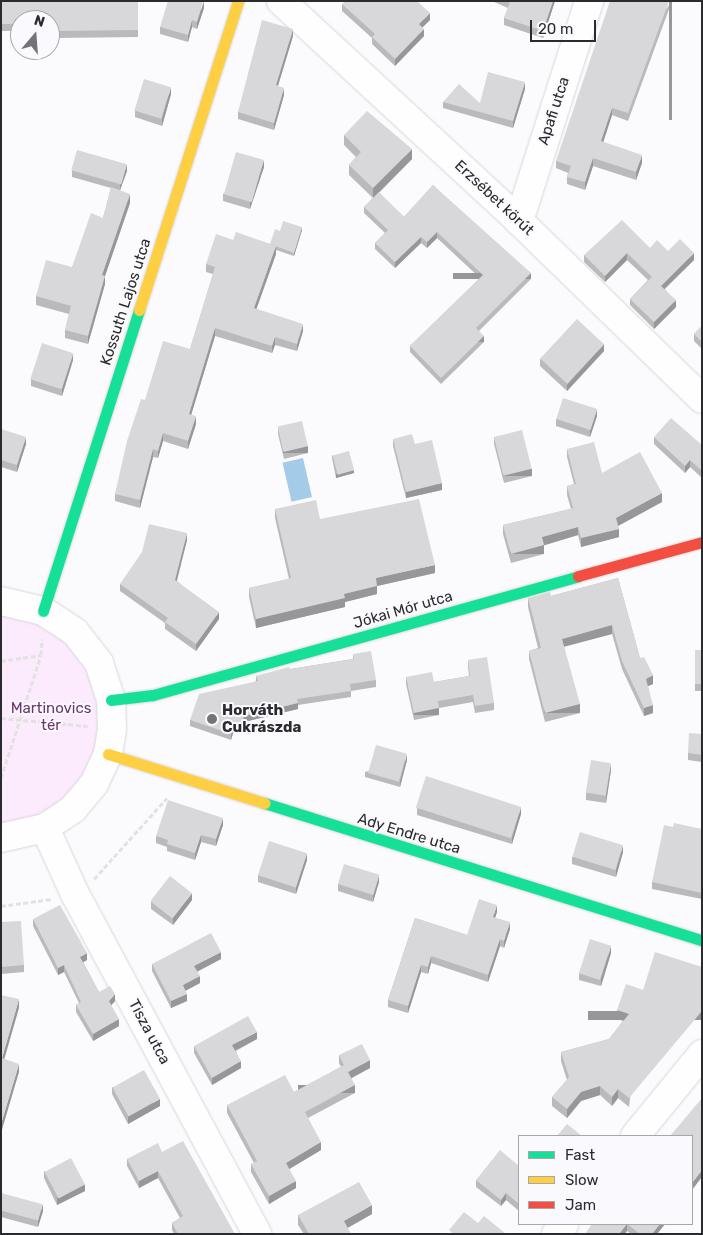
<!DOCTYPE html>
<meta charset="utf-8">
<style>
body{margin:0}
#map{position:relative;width:703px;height:1235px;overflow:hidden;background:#fbfbfd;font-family:Rubik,sans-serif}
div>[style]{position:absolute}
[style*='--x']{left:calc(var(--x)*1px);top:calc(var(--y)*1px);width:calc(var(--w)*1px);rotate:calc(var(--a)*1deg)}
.green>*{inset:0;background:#fceafd}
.water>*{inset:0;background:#a4cbe7;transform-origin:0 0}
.path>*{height:3px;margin-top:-1.5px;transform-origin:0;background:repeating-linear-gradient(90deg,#e2e2e3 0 5px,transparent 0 7.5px)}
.roads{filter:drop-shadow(0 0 1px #d7d7da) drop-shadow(0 0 1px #d7d7da)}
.street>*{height:28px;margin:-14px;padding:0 14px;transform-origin:14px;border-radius:14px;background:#fefeff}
.fast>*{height:11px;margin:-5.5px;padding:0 5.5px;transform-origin:5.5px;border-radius:5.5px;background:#16e098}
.slow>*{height:11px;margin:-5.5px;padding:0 5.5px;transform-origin:5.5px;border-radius:5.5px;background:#ffcf43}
.jam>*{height:11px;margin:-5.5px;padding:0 5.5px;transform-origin:5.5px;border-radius:5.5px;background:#f24e42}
.wall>*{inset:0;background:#bababc;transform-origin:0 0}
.shaded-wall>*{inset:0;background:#979799;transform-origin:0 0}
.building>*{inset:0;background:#d8d8db;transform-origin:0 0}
.dots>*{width:14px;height:14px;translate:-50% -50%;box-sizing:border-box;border:2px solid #fafafe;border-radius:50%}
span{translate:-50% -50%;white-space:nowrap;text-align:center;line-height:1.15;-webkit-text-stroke:4px #fafafe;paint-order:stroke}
.street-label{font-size:15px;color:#2a2b2e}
.park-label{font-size:15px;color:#6d3670}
.poi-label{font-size:15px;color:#2a2b2e;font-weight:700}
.left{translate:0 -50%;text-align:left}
.frame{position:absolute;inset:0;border:2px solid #2a2b2e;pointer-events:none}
.legend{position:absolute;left:518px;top:1135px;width:175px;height:90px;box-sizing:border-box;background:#fafafe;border:1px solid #a7a7ab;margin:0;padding:6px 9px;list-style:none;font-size:15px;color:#2a2b2e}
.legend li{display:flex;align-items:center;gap:10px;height:25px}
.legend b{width:25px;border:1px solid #a7a7ab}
.north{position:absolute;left:10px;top:10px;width:50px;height:50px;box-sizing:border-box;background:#fafafe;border:1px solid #a7a7ab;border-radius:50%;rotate:18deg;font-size:14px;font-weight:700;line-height:20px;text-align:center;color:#2a2b2e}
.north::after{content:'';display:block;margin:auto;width:18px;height:22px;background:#737476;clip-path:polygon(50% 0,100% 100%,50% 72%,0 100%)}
.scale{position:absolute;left:530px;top:20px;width:66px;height:22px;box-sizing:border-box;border:2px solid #2a2b2e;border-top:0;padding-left:6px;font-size:15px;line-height:18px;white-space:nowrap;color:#2a2b2e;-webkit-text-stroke:4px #fafafe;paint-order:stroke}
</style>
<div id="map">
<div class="green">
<div style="clip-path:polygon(1px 609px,34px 616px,80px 652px,101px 707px,98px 746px,80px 781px,53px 807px,36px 816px,1px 825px)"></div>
</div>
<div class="water">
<div style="left:303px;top:458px;width:40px;height:21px;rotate:77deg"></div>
</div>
<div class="path">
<div style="--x:1;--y:661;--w:40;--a:-8.5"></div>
<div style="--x:1;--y:718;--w:87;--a:5.3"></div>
<div style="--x:1;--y:778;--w:129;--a:-72"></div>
<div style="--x:41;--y:655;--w:16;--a:-86"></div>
<div style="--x:94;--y:879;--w:109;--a:-48"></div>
<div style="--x:1;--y:906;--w:51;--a:-7.8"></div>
</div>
<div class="roads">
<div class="street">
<div style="--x:281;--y:1;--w:324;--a:42.7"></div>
<div style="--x:519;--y:221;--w:255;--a:44.2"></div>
<div style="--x:519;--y:221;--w:231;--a:-72.3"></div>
<div style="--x:1;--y:601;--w:43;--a:13.4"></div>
<div style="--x:43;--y:611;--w:38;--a:33"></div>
<div style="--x:75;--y:632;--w:39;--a:52"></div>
<div style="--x:99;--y:663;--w:39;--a:72"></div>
<div style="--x:111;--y:700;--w:29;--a:88"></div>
<div style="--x:112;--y:729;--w:25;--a:99"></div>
<div style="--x:108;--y:754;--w:33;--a:115"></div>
<div style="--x:94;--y:784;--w:33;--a:130"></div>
<div style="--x:73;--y:809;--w:34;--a:146"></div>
<div style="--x:45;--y:828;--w:45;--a:167.2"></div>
<div style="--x:45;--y:828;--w:72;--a:65.6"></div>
<div style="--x:75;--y:894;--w:386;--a:61.8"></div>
<div style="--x:635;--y:1136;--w:106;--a:-50.7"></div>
<div style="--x:556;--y:1234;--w:13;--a:-51"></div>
</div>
<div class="fast">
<div style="--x:43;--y:611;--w:316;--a:-72.3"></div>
<div style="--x:111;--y:700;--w:42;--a:-6.8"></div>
<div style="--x:153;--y:695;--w:441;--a:-15.6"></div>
<div style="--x:264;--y:803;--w:459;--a:17.4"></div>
</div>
<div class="slow">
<div style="--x:139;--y:310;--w:324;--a:-72.2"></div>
<div style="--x:108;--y:754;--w:164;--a:17.4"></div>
</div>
<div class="jam">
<div style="--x:578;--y:576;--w:129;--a:-15.3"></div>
</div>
</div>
<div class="wall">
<div style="clip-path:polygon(1px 1px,138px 1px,138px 37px,57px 38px,57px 30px,50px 30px,50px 20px,20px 20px,20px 31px,1px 31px)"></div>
<div style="clip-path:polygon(492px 1px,555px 1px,543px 38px,504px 25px,504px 18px,508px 8px)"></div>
<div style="clip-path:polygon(672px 1px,628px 121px,612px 115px,603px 142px,642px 163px,636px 180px,593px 166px,585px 190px,567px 184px,567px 177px,568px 173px,556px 168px,556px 161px)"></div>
<div style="clip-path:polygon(342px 4px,430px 20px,422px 27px,424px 36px,395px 66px,372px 44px,372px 38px,342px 11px)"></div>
<div style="clip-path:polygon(204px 8px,197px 29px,192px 27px,188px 42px,160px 34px,160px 27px)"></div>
<div style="clip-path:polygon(293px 36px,278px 86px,284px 95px,274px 130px,238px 119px,238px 112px)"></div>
<div style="clip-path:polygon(525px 89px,513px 128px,443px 108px,443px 102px,480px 103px)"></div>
<div style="clip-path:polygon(171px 94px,162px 126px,135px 117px,135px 111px)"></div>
<div style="clip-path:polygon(344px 135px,412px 159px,379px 193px,404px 217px,433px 185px,531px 279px,479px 331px,484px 342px,441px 384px,410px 352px,410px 346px,480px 278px,437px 238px,427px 248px,421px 243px,395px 268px,375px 249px,375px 243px,385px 233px,364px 213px,364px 207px,373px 198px,349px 175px,349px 165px,356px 157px,344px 145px)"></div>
<div style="clip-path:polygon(264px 167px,250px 209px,223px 201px,223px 194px)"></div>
<div style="clip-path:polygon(72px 170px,127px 171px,120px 190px,130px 203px,105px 276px,105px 284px,88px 344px,65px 338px,65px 330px,69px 314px,36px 305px,36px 296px,72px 267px,103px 218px,111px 188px,72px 177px)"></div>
<div style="clip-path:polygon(302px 230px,294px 256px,276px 250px,276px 254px,256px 309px,303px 331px,297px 351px,275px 345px,272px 353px,215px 336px,191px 415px,196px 424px,188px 449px,163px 441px,158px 458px,153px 457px,140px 508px,115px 501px,115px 494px,145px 400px,190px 349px,213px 274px,206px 272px,206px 264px,233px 240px,270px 244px,280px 231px)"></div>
<div style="clip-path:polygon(650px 248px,668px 251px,694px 260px,665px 289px,676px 307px,654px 329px,630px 305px,630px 299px,648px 280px,627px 260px,605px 282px,584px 262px,584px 255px)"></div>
<div style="clip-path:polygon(702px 326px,702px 349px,694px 341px,694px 334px)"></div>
<div style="clip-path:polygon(604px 351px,567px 391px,540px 366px,540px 359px)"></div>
<div style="clip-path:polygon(73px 360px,62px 396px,31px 386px,31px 379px)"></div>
<div style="clip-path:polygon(597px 416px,590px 437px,556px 426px,556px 419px)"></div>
<div style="clip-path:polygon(278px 427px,308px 453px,284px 459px,278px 434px)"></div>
<div style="clip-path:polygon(1px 429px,26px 444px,17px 472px,1px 467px)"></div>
<div style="clip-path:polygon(494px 437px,532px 476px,504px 483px,494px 444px)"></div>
<div style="clip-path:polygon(654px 437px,702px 445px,702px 478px,690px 467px,685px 473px,654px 444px)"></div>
<div style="clip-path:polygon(393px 439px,415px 444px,442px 490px,406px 498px,393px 446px)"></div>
<div style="clip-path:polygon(567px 449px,602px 473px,662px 502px,618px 526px,619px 537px,581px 547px,578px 535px,544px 545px,544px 554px,511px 563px,503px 534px,503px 525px,571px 509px,567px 495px,567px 486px,574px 484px,567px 457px)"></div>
<div style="clip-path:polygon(332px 455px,354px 473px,336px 478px,332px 458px)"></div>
<div style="clip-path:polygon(275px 509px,320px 519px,435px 573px,377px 586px,377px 594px,345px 602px,345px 607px,256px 628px,249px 597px,249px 588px,289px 579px,275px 518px)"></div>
<div style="clip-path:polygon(187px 540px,177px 581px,219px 619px,196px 651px,165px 629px,165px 623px,120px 591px,120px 584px)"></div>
<div style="clip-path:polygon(618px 578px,640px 658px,653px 684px,648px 686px,653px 713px,644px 716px,622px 669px,612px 634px,564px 647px,580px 713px,545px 722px,529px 659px,529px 651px,538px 648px,528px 607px,528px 598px,551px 596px)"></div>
<div style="left:695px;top:650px;width:7px;height:41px"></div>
<div style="clip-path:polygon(353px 654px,376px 680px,376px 687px,351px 691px,351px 697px,298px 705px,298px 709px,244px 722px,241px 732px,234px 730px,231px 740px,190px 726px,190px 720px,256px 681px,256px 676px,290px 669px,353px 659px)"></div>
<div style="clip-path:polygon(468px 660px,494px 703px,494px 710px,475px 713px,473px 702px,439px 708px,439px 715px,414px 720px,406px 684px,406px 677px,434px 682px,469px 676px,468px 667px)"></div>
<div style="clip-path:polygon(702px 734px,702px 762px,688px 760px,688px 753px)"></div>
<div style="clip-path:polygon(407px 760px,400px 787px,365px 777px,365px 772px)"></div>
<div style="clip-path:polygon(611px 770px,606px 803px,586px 800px,586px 793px)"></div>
<div style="clip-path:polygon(417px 808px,521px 814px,512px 844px,417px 815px)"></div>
<div style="clip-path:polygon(223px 825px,216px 846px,201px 842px,195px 860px,167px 851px,167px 847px,156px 843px,156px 836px)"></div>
<div style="clip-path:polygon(673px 827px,702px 829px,702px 899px,652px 889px,652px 882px)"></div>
<div style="clip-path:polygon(623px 852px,616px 877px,572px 864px,572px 857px)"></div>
<div style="clip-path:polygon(307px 860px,296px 894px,258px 882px,258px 875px)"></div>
<div style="clip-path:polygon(379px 882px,373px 902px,338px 891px,338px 884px)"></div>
<div style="clip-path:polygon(192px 900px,173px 925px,151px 909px,151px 902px)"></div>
<div style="clip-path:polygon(497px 912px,495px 918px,510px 929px,504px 948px,500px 946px,488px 982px,431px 963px,428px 974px,421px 972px,408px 1013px,388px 1007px,388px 1000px,415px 918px,467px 935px)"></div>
<div style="clip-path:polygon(33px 919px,87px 960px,83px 962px,99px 992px,115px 1001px,111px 1005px,119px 1026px,93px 1041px,76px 1012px,76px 1005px,79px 1003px,64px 972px,58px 975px,33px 926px)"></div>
<div style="clip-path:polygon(1px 922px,24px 965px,24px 972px,1px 974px)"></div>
<div style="clip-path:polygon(611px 953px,601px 986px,579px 980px,579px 973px)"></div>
<div style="clip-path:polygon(221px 959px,197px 972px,200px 983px,185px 991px,187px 1001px,171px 1008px,152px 971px,152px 964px)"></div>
<div style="clip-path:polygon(643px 990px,629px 1107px,618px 1098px,612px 1106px,600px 1095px,581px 1101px,567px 1118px,552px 1106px,552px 1097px,567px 1080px,561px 1061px,561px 1052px,609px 1039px,623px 1021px,617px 1019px,617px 1010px)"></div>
<div style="clip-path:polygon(257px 1039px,236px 1051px,241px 1068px,212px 1085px,194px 1053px,194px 1046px)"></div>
<div style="clip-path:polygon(339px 1055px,370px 1068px,351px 1078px,355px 1093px,308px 1118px,321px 1150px,289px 1169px,296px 1188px,269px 1204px,251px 1172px,251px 1164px,254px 1163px,227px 1113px,227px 1105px,294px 1092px,341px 1067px,339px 1063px)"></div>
<div style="clip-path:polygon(112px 1087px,160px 1106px,128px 1124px,112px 1094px)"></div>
<div style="clip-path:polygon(162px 1152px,235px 1234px,174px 1234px,172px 1230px,172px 1223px,180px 1218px,158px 1178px,139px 1188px,127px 1166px,127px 1159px)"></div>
<div style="clip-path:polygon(519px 1166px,519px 1211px,506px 1200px,501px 1206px,476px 1187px,476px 1180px)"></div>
<div style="clip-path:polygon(44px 1171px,85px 1191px,57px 1205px,44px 1178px)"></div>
<div style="clip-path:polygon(1px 1193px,43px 1211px,38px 1227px,1px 1217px)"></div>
<div style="clip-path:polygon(372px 1214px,347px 1228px,351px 1234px,304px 1234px,298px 1225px,298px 1215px)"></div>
<div style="clip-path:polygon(592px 1224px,665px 1224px,657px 1234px,631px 1234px,627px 1231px)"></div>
</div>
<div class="shaded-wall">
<div style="clip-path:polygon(204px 1px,204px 8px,197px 29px,197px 22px)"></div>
<div style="clip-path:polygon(553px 1px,555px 1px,543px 38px,543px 31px)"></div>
<div style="left:669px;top:1px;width:3px;height:119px"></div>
<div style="clip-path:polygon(430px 13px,430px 20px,419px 31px,419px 24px)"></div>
<div style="clip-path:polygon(192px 20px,192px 27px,188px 42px,188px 35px)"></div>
<div style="clip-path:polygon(293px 29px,293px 36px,276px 92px,276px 85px)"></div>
<div style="clip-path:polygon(424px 29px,424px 36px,395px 66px,395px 59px)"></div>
<div style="clip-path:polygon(525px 82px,525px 89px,513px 128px,513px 121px)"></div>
<div style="clip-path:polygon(171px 87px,171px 94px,162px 126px,162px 119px)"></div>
<div style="clip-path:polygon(284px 88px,284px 95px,274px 130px,274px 123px)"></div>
<div style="clip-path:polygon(612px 108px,612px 115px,601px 149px,601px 141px)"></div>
<div style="clip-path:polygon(412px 149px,412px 159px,373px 198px,373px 188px)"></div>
<div style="clip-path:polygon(642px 155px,642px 163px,636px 180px,636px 172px)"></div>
<div style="clip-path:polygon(593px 158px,593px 166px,585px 190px,585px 182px)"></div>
<div style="clip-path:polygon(264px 160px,264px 167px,250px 209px,250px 202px)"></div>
<div style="clip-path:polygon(127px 164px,127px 171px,120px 190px,120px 184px)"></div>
<div style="clip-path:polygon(130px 194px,130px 203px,105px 276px,105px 284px,88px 344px,88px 336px,102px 275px)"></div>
<div style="clip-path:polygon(302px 227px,302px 230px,294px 256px,294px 253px)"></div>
<div style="clip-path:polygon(437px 232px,437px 238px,427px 248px,427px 242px)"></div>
<div style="clip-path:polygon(421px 237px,421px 243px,395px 268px,395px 262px)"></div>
<div style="clip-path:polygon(276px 246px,276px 254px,254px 316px,254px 308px)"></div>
<div style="clip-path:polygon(627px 253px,627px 260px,605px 282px,605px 276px)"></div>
<div style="clip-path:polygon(694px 253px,694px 260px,661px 292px,661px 286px)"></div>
<div style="left:531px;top:273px;width:6px;height:78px;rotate:90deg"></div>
<div style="clip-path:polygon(676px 300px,676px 307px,654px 329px,654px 322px)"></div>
<div style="clip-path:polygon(303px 324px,303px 331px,297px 351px,297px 344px)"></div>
<div style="clip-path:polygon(215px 328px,215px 336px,189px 422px,189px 414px)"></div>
<div style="left:484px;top:336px;width:6px;height:60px;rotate:90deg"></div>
<div style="clip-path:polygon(275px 337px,275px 345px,272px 353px,272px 346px)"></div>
<div style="clip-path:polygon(604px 344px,604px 351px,567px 391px,567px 385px)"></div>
<div style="clip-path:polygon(73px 353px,73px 360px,62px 396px,62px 389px)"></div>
<div style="clip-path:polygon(597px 409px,597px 416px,590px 437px,590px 430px)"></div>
<div style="clip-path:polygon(196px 416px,196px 424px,188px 449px,188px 441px)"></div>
<div style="clip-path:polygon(163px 433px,163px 441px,158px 458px,158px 451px)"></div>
<div style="clip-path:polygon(26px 437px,26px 444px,17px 472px,17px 465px)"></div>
<div style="left:308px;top:446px;width:7px;height:25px;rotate:90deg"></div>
<div style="clip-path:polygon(153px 449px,153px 457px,140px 508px,140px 500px)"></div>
<div style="clip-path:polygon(690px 460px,690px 467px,685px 473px,685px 466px)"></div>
<div style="left:532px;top:469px;width:7px;height:29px;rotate:90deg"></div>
<div style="clip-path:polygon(354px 470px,354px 473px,336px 478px,336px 474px)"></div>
<div style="clip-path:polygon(442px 483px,442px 490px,406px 498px,406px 492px)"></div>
<div style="clip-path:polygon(662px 493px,662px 502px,616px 527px,616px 518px)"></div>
<div style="clip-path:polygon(578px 527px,578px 535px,542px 546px,542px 537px)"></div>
<div style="clip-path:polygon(619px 529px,619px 537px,581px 547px,581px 538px)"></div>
<div style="clip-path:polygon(187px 533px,187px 540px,175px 587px,175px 580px)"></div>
<div style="left:544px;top:545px;width:9px;height:34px;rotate:90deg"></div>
<div style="clip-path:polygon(435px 565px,435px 573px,377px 586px,377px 594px,345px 602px,345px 607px,256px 628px,256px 619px,344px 594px,376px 578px)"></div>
<div style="clip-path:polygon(219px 612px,219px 619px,196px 651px,196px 644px)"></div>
<div style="clip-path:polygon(612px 625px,612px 634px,562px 647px,562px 639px)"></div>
<div style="clip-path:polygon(653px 675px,653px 684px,646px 687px,646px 679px)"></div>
<div style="clip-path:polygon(298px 703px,298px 709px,244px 722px,241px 732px,241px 726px,244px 716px)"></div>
<div style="left:580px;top:704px;width:9px;height:36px;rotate:90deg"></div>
<div style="clip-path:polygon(653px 705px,653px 713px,644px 716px,644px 708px)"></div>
<div style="left:439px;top:708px;width:7px;height:25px;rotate:90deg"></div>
<div style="clip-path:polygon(234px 723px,234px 730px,231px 740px,231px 734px)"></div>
<div style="clip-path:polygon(407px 754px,407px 760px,400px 787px,400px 782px)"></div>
<div style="clip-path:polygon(611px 763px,611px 770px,606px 803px,606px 796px)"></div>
<div style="clip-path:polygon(521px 807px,521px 814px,512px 844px,512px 838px)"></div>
<div style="clip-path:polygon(223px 818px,223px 825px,216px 846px,216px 839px)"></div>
<div style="clip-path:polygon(201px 835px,201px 842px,195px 860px,195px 853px)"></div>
<div style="clip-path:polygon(623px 845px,623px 852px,616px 877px,616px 870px)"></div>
<div style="clip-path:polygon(307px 853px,307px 860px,296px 894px,296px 887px)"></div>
<div style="clip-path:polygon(379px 875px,379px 882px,373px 902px,373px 895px)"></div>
<div style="clip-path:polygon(192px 893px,192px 900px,173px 925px,173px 918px)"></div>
<div style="clip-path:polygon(497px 905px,497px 912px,493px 924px,493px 917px)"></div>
<div style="clip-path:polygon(510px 922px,510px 929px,504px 948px,504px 941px)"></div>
<div style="clip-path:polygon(500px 939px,500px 946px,488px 982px,488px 975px)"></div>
<div style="clip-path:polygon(611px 946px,611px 953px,601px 986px,601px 979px)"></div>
<div style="clip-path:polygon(221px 952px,221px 959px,194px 973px,194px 966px)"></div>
<div style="clip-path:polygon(87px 953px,87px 960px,80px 964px,80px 957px)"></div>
<div style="clip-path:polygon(431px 956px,431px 963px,428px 974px,428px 967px)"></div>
<div style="clip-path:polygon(64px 965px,64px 972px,58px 975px,58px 968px)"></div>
<div style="clip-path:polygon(421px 965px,421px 972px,408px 1013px,408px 1006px)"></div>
<div style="clip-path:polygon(200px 976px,200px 983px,183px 992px,183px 985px)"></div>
<div style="clip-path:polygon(115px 994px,115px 1001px,109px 1008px,109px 1001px)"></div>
<div style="clip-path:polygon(187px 994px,187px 1001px,171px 1008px,171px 1001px)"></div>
<div style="clip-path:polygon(19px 999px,19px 1008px,2px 1067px,2px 1058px)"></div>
<div style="left:702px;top:1011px;width:9px;height:114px;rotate:90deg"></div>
<div style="clip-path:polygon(119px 1019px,119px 1026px,93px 1041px,93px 1034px)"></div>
<div style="clip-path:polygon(257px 1032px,257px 1039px,232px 1052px,232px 1045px)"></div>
<div style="clip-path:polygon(370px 1060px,370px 1068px,348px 1080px,348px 1072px)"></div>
<div style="clip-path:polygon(241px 1061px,241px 1068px,212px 1085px,212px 1078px)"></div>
<div style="clip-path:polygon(19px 1064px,19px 1072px,1px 1133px,1px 1124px)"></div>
<div style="left:355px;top:1085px;width:8px;height:57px;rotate:90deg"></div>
<div style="clip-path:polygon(600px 1086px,600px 1095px,581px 1101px,567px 1118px,567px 1109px,581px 1092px)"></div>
<div style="clip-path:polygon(618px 1089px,618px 1098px,612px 1106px,612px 1097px)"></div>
<div style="clip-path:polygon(160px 1099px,160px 1106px,128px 1124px,128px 1117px)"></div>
<div style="clip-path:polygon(321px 1142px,321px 1150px,286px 1171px,286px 1163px)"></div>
<div style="clip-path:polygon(702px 1170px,702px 1177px,692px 1190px,692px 1183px)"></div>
<div style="clip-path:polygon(158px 1171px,158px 1178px,139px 1188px,139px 1181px)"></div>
<div style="clip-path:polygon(296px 1181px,296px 1188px,269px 1204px,269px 1196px)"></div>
<div style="clip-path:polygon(85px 1184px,85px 1191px,57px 1205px,57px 1198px)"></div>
<div style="clip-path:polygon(506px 1193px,506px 1200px,501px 1206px,501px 1200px)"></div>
<div style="clip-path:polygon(43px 1204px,43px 1211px,38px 1227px,38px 1220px)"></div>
<div style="clip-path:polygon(372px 1205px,372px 1214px,344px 1230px,344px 1221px)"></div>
<div style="clip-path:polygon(627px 1224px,627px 1231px,625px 1234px,619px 1234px)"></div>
<div style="clip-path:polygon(660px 1224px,665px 1224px,657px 1234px,652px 1234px)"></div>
</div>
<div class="building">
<div style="clip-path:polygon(1px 1px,138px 1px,138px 30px,57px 31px,57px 23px,50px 24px,50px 20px,20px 20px,20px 24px,1px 24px)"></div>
<div style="clip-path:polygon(168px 1px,203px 1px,197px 22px,192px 20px,188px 35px,160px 27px)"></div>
<div style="clip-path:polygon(345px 1px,405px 1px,406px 2px,407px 1px,417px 1px,430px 13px,419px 24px,424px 29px,395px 59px,372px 37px,375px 34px,342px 4px)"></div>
<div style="clip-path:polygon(509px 1px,553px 1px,543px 31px,504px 18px,510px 2px)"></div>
<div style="clip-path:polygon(610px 1px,669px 1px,628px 113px,612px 108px,601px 141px,642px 155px,636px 172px,593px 158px,585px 182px,567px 177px,571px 166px,556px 161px)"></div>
<div style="clip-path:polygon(262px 20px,293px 29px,276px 85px,284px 88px,274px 123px,238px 112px)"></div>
<div style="clip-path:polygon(488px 72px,525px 82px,513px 121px,443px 102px,459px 84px,480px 103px)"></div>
<div style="left:144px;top:79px;width:28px;height:33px;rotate:17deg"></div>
<div style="clip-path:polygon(367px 111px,412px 149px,373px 188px,349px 165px,361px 152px,344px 135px)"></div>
<div style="left:77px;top:150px;width:52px;height:21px;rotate:16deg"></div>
<div style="left:236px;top:152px;width:29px;height:44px;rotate:16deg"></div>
<div style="clip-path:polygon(433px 185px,531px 273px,476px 328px,484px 336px,441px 378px,410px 346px,483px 275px,437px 232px,427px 242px,421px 237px,395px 262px,375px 243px,388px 230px,364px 207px,379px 192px,404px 217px)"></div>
<div style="clip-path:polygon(111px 187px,130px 194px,102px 275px,105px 276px,88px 336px,65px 330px,71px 306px,36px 296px,46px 260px,72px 267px,91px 213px,103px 218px)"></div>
<div style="clip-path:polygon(622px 220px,650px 248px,657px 240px,668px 251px,680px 239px,694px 253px,661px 286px,676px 300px,654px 322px,630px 299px,652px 277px,627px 253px,605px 276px,584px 255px)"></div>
<div style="clip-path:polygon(283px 221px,302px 227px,294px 253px,270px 244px,275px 229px,280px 231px)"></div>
<div style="clip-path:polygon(236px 232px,276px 246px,254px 308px,303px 324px,297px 344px,275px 337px,272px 346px,215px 328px,189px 414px,196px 416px,188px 441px,163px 433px,158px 451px,153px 449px,140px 500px,115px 494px,127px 441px,141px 399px,145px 400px,163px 341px,190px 349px,215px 267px,206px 264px,216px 234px,233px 240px)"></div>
<div style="left:577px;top:319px;width:37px;height:54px;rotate:43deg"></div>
<div style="clip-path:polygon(702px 326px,702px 342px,694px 334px)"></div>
<div style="left:42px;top:343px;width:33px;height:38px;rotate:18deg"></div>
<div style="left:563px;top:398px;width:36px;height:22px;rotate:18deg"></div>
<div style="clip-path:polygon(671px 418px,702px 445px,702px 471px,690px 460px,685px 466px,654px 437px)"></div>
<div style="left:302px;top:421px;width:26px;height:25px;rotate:77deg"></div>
<div style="clip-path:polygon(1px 429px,26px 437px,17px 465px,1px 460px)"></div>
<div style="left:522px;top:430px;width:40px;height:29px;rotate:76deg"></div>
<div style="clip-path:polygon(412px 434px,415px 444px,432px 440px,442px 483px,406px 492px,393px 439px)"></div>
<div style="clip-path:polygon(594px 442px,602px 473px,640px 452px,662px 493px,616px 518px,619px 529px,581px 538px,578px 527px,542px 537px,544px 545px,511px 554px,503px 525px,573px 508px,567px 486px,576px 484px,567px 449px)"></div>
<div style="left:349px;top:451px;width:20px;height:17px;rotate:75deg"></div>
<div style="clip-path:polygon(419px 499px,435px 565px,376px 578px,377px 586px,344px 594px,345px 598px,256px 619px,249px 588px,291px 578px,275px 509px,316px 500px,320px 519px)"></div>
<div style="clip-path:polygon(149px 524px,187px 533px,175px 580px,219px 612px,196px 644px,165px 622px,168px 618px,120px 584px,142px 552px)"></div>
<div style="clip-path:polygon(618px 578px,640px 658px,644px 657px,653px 675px,646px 679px,653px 705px,644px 708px,622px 661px,612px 625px,562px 639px,580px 704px,545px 713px,529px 651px,541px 648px,528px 598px,550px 592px,551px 596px)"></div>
<div style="left:695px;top:650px;width:7px;height:34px"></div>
<div style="clip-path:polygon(371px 651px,376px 680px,350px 684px,351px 691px,297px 699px,298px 703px,244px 716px,241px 726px,234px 723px,231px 734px,190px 720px,199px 694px,258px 681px,256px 676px,289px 667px,290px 669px,354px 659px,353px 654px)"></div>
<div style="clip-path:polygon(487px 657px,494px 703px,475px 706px,473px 695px,438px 701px,439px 708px,414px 713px,406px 677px,432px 672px,434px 682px,470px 676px,468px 660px)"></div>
<div style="clip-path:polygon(689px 733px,702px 734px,702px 755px,688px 753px)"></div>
<div style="left:376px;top:745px;width:32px;height:29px;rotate:16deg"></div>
<div style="left:591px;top:760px;width:20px;height:33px;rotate:9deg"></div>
<div style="left:426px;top:776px;width:100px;height:33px;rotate:18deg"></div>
<div style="clip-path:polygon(168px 800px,223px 818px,216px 839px,201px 835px,195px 853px,167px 844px,168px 840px,156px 836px)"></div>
<div style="clip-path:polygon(674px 823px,702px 829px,702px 893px,652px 882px,664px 825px,673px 827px)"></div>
<div style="left:580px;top:832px;width:45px;height:26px;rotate:17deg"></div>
<div style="left:269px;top:841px;width:40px;height:36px;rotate:18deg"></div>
<div style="left:344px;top:864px;width:37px;height:21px;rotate:17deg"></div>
<div style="left:170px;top:876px;width:28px;height:32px;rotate:38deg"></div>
<div style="clip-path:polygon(479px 899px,497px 905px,493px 917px,510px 922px,504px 941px,500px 939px,488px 975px,431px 956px,428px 967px,421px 965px,408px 1006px,388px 1000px,415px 918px,467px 935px)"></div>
<div style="clip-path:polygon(60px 905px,87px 953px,80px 957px,99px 992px,110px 986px,115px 994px,109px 1001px,119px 1019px,93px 1034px,76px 1005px,81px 1002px,64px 965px,58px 968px,33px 919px)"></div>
<div style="clip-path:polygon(21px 921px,24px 965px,1px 967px,1px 922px)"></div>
<div style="clip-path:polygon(211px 933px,221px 952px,194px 966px,200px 976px,183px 985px,187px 994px,171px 1001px,152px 964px)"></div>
<div style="left:590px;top:939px;width:22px;height:36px;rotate:18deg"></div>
<div style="clip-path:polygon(655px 952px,702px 967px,702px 1011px,629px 1098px,618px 1089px,612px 1097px,600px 1086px,581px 1092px,567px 1109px,552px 1097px,569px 1077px,561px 1052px,609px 1039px,629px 1014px,617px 1010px,626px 984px,643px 990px)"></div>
<div style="clip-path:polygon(1px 995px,19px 999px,2px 1058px,19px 1064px,1px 1124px)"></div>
<div style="clip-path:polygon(248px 1016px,257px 1032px,232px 1045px,241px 1061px,212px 1078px,194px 1046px)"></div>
<div style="clip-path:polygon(362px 1044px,370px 1060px,348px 1072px,355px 1085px,305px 1112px,321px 1142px,286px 1163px,296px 1181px,269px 1196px,251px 1164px,257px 1161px,227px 1105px,285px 1075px,294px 1092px,344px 1065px,339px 1055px)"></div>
<div style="left:144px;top:1070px;width:33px;height:36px;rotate:61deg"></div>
<div style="clip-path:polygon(702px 1098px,702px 1170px,692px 1183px,692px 1136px,670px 1136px)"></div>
<div style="clip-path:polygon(567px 1124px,582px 1136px,557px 1136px)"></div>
<div style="clip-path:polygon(183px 1141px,235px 1234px,178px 1234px,172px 1223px,183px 1216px,158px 1171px,139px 1181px,127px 1159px,158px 1143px,162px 1152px)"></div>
<div style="clip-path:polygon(500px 1150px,519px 1166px,519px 1204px,506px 1193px,501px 1200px,476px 1180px)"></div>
<div style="left:71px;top:1158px;width:30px;height:30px;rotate:62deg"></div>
<div style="clip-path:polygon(359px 1182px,372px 1205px,344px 1221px,351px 1234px,309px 1234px,298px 1215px)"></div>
<div style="left:1px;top:1193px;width:43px;height:17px;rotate:15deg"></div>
<div style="clip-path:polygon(464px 1212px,478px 1223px,484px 1216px,505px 1233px,504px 1234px,453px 1234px,449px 1230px)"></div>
<div style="clip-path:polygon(592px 1224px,660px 1224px,652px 1234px,640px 1234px,627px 1224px,619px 1234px,585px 1234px)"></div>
</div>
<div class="dots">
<div style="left:212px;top:719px;background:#737476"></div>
</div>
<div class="street-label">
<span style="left:554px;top:111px;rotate:-72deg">Apafi utca</span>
<span style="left:494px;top:198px;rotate:43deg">Erzsébet körút</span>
<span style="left:126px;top:302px;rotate:-72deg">Kossuth Lajos utca</span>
<span style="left:403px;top:610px;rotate:-16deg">Jókai Mór utca</span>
<span style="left:409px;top:834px;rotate:17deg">Ady Endre utca</span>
<span style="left:149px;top:1032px;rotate:62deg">Tisza utca</span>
</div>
<div class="park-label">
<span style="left:51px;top:717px">Martinovics<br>tér</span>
</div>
<div class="poi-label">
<span class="left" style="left:222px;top:719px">Horváth<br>Cukrászda</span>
</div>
<div class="frame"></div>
<ul class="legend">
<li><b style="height:6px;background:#16e098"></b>Fast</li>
<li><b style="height:6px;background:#ffcf43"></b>Slow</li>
<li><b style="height:6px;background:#f24e42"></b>Jam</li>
</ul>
<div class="north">N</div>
<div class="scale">20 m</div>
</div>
